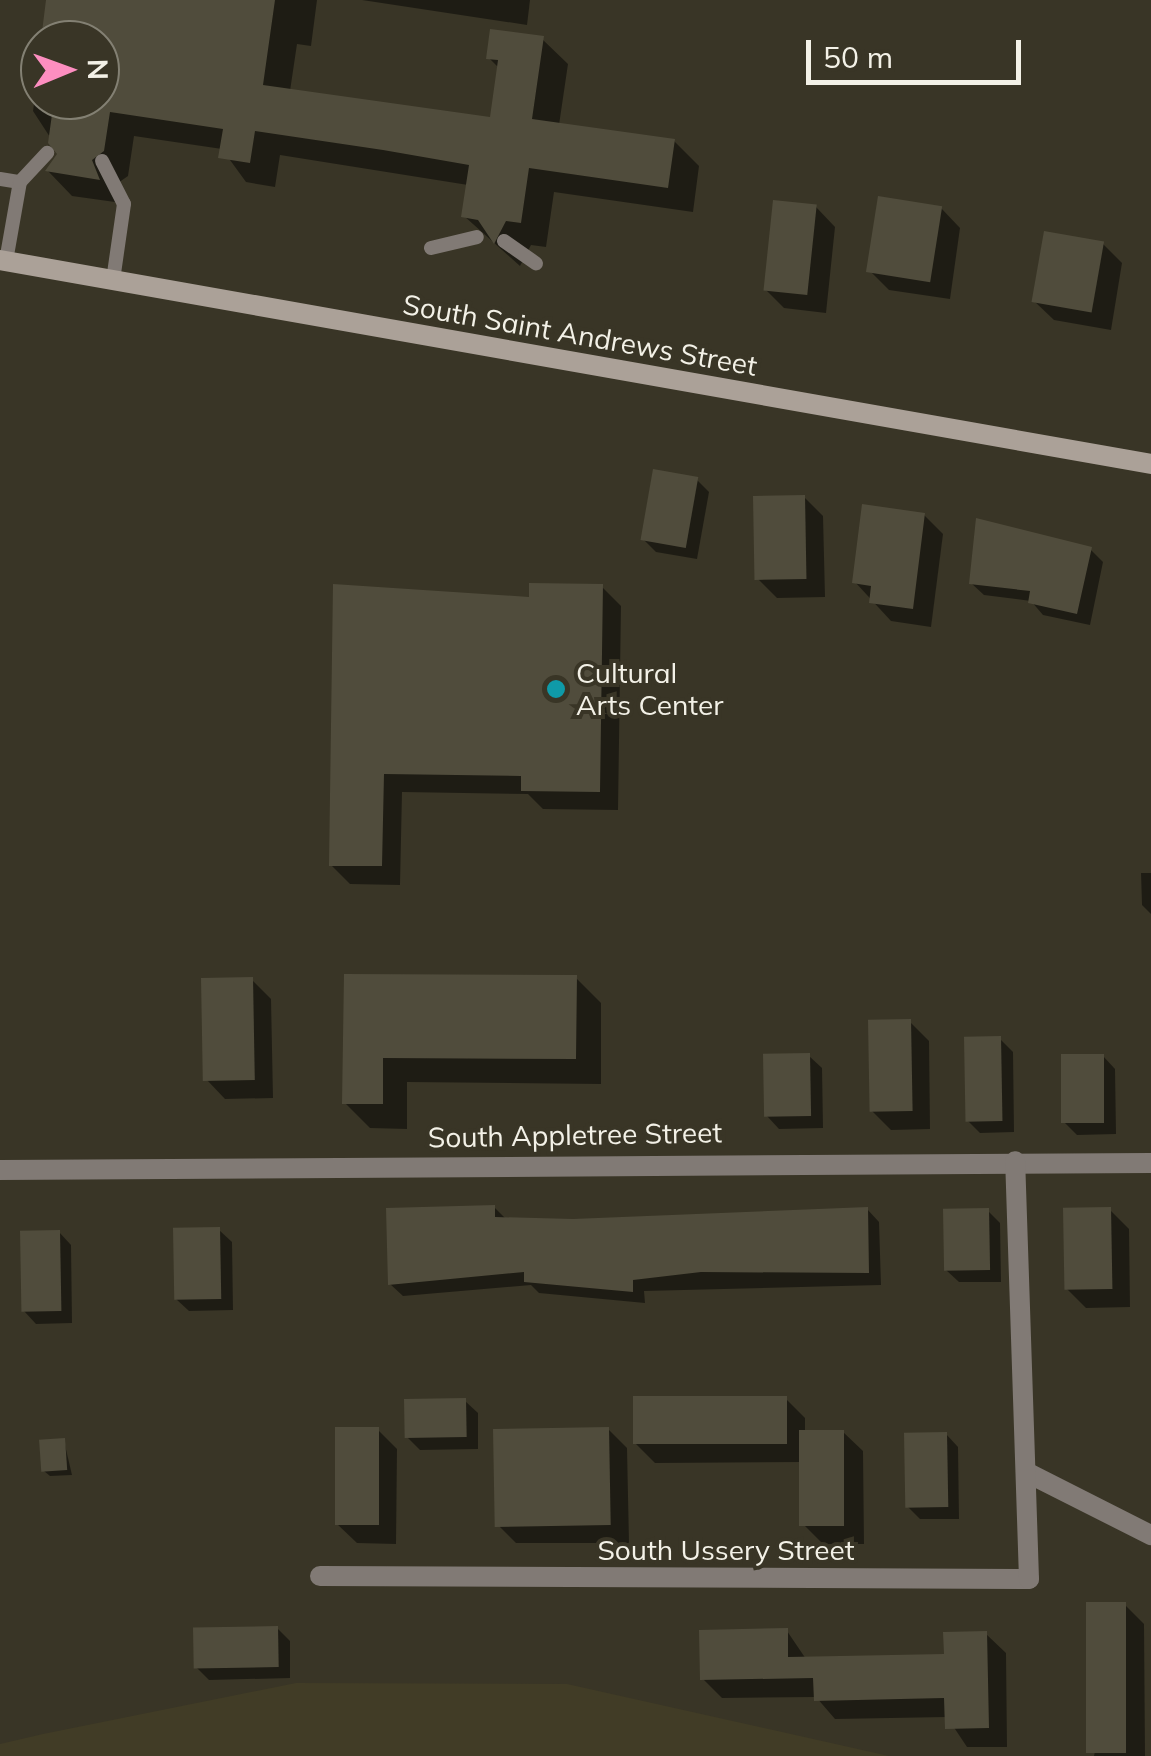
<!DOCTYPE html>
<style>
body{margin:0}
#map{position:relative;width:1151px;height:1756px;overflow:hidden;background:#393526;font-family:Mulish,sans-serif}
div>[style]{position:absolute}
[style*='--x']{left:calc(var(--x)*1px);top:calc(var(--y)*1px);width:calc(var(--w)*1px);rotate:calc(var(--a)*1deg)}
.built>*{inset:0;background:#413c26}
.shadow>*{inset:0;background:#0007}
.building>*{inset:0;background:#504c3c;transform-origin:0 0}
.lane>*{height:14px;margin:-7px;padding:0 7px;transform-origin:7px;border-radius:7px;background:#817a75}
.street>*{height:20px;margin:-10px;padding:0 10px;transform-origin:10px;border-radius:10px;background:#817a75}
.secondary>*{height:20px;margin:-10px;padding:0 10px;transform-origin:10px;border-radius:10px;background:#aba198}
.dots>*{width:28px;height:28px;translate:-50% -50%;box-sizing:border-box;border:5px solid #393526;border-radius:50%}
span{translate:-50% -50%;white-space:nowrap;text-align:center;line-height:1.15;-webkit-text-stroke:8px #393526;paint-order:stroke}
.street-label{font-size:28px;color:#f3f1e7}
.poi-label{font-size:28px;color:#f3f1e7}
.left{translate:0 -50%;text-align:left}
.north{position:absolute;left:20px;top:20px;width:100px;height:100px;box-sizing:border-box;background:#393526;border:2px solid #838073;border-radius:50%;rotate:89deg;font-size:28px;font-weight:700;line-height:40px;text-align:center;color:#f3f1e7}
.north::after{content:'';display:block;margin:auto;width:35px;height:45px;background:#fd8ec0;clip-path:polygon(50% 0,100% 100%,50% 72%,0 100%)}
.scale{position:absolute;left:806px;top:40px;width:215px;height:45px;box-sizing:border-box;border:5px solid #f3f1e7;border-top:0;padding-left:12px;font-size:30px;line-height:35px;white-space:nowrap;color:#f3f1e7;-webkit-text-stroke:8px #393526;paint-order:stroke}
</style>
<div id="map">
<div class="built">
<div style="clip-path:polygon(296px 1683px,567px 1684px,889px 1756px,0 1756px,0 1744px,43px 1734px)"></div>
</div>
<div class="shadow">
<div style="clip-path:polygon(49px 0,317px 0,311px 46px,297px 44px,290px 91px,493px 120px,500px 69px,489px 58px,542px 39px,568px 64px,559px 125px,674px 141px,699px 166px,693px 212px,554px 192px,546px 247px,531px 245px,520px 266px,464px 216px,468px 185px,280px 155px,275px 187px,246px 182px,222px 149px,134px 136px,128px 176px,115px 185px,122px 203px,72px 196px,48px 171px,61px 154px,33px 111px,40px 61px,40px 100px,100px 100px,100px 40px,43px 40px)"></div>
<div style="clip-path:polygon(362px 0,530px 0,527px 25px)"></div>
<div style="clip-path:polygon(816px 207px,835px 227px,826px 313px,784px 308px,765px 289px)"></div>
<div style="clip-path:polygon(941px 208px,960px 228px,950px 299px,889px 290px,870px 271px)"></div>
<div style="clip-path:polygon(1103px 244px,1122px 263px,1111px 330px,1054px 320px,1034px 301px)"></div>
<div style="clip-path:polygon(697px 480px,709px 492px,697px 559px,656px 552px,643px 539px)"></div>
<div style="clip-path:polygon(804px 497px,823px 516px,825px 597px,777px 598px,757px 578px)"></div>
<div style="clip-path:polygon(924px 515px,943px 534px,931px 627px,891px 621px,855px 582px)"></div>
<div style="clip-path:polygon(1090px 549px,1103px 562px,1090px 625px,1043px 615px,1031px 601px,984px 595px,971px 583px)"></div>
<div style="clip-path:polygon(335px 586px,531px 599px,602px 587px,621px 606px,618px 810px,543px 809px,528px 794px,402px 792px,400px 885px,350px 884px,331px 865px)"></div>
<div style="clip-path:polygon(1141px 873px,1151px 873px,1151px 914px,1142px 905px)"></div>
<div style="clip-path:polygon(346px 976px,576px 978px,601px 1003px,601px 1084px,407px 1082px,407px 1129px,370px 1128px,345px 1103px)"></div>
<div style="clip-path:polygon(252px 980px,271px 999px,273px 1098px,225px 1099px,206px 1079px)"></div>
<div style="clip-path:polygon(910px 1022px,929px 1041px,930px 1129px,891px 1130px,872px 1111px)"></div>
<div style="clip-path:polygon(1000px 1039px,1013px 1052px,1014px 1132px,980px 1133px,967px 1120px)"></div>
<div style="clip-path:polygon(809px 1056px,822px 1068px,823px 1128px,779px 1129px,767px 1116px)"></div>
<div style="clip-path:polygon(1103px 1056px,1115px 1069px,1116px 1134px,1077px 1135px,1064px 1122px)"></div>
<div style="clip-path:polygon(494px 1207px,507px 1220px,573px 1221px,867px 1209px,879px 1222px,881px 1285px,644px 1291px,645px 1303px,539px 1293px,531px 1285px,403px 1296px,390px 1284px)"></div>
<div style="clip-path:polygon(1110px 1210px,1129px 1229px,1130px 1307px,1086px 1308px,1067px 1289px)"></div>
<div style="clip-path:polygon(988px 1211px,1000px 1223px,1001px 1282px,959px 1282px,946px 1270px)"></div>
<div style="clip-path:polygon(219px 1230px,232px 1242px,233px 1310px,189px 1311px,176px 1299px)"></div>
<div style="clip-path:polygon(59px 1232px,71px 1245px,72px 1323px,36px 1324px,24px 1311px)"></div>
<div style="clip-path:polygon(786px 1399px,805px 1418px,805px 1433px,843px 1432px,863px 1451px,864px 1544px,823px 1544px,804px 1525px,802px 1462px,655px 1463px,636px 1444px)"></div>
<div style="clip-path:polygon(465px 1401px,478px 1413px,478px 1449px,420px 1450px,407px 1437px)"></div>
<div style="clip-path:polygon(608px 1429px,627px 1448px,629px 1543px,516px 1543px,497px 1524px)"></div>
<div style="clip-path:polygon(378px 1430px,397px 1449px,396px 1544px,357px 1543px,337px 1524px)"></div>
<div style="clip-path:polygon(946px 1434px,958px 1447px,959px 1519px,920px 1519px,908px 1507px)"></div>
<div style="clip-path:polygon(64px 1441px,72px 1475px,50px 1476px,44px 1471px)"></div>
<div style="clip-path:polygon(1125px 1605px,1144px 1624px,1145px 1756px,1094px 1756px)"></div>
<div style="clip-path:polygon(277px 1628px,290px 1641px,290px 1678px,209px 1680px,196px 1667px)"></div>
<div style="clip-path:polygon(787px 1631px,806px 1659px,946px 1656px,986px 1634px,1006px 1653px,1007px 1747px,967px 1747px,947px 1717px,835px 1719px,816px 1697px,722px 1698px,703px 1679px)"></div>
</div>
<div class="building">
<div style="clip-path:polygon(46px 0,275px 0,263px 85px,490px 117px,498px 60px,486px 59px,490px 29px,544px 36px,532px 119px,675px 139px,668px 188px,529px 168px,521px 223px,506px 221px,494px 244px,478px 220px,461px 217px,469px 165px,383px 150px,255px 131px,250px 163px,218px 158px,223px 129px,110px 112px,104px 151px,92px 160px,100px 180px,45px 171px,57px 154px,48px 143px,54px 100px,100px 100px,100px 40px,41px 40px)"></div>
<div style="left:878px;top:196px;width:65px;height:77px;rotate:9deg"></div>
<div style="left:773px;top:200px;width:44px;height:91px;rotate:6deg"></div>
<div style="left:1044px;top:231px;width:61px;height:72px;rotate:10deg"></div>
<div style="left:653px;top:469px;width:46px;height:72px;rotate:10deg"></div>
<div style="left:805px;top:495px;width:84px;height:52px;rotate:89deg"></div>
<div style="clip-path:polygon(862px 504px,925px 513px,913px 609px,869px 603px,871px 586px,852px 583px)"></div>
<div style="clip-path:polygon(976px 518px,1092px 547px,1077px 614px,1028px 603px,1030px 591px,969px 584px)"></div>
<div style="clip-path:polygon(529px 583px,603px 584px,600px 792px,521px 791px,521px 776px,384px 774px,382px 866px,329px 866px,333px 584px,529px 597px)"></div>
<div style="clip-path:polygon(344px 974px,577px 975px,576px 1059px,383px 1058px,383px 1104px,342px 1104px)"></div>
<div style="left:253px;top:977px;width:103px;height:52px;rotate:89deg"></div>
<div style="left:911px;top:1019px;width:92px;height:43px;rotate:89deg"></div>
<div style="left:1001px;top:1036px;width:85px;height:37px;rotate:89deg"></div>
<div style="left:810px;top:1053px;width:63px;height:47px;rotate:89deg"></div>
<div style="left:1061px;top:1054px;width:43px;height:69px"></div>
<div style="clip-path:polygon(495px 1205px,495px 1217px,573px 1219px,868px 1207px,869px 1273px,701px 1272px,633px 1280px,633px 1292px,524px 1282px,524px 1272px,388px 1285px,386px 1208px)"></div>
<div style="left:1111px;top:1207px;width:82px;height:48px;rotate:89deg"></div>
<div style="left:989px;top:1208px;width:62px;height:46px;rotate:89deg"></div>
<div style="left:220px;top:1227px;width:72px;height:47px;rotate:89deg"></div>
<div style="left:60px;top:1230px;width:81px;height:40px;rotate:89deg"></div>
<div style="left:787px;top:1396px;width:48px;height:154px;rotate:90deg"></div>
<div style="left:466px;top:1398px;width:39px;height:62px;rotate:89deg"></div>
<div style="left:335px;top:1427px;width:44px;height:98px"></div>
<div style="left:609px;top:1427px;width:98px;height:116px;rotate:89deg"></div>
<div style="left:799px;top:1430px;width:45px;height:96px"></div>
<div style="left:947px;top:1432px;width:75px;height:43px;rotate:89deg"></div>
<div style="left:65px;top:1438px;width:32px;height:26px;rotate:86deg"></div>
<div style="left:1126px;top:1602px;width:151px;height:40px;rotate:90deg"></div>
<div style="left:278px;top:1626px;width:41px;height:85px;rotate:89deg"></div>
<div style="clip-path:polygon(788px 1628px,788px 1657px,944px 1654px,943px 1632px,987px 1631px,989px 1728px,945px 1729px,944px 1698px,814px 1701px,813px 1678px,700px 1680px,699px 1630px)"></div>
</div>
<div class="lane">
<div style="--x:102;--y:161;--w:48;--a:62.9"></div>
<div style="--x:124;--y:204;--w:77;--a:98.2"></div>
<div style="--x:0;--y:179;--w:20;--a:9"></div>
<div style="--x:504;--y:241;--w:39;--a:35"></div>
<div style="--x:431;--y:248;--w:47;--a:-13.4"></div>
<div style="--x:6;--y:261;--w:80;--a:-80"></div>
<div style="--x:20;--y:182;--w:40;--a:-47"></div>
</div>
<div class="street">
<div style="--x:0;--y:1170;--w:1151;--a:-0.35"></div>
<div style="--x:1030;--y:1474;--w:136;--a:26.8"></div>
<div style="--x:320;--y:1576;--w:709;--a:0.24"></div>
<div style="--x:1029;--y:1579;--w:418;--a:-91.9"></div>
</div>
<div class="secondary">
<div style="--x:0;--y:260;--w:1169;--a:10.05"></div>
</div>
<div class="dots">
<div style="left:556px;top:689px;background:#0f9aa8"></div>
</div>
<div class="street-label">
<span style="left:580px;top:335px;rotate:10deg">South Saint Andrews Street</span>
<span style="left:575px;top:1135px;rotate:-1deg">South Appletree Street</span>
<span style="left:726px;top:1550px">South Ussery Street</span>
</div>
<div class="poi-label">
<span class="left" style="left:576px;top:689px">Cultural<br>Arts Center</span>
</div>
<div class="north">N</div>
<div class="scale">50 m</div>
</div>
